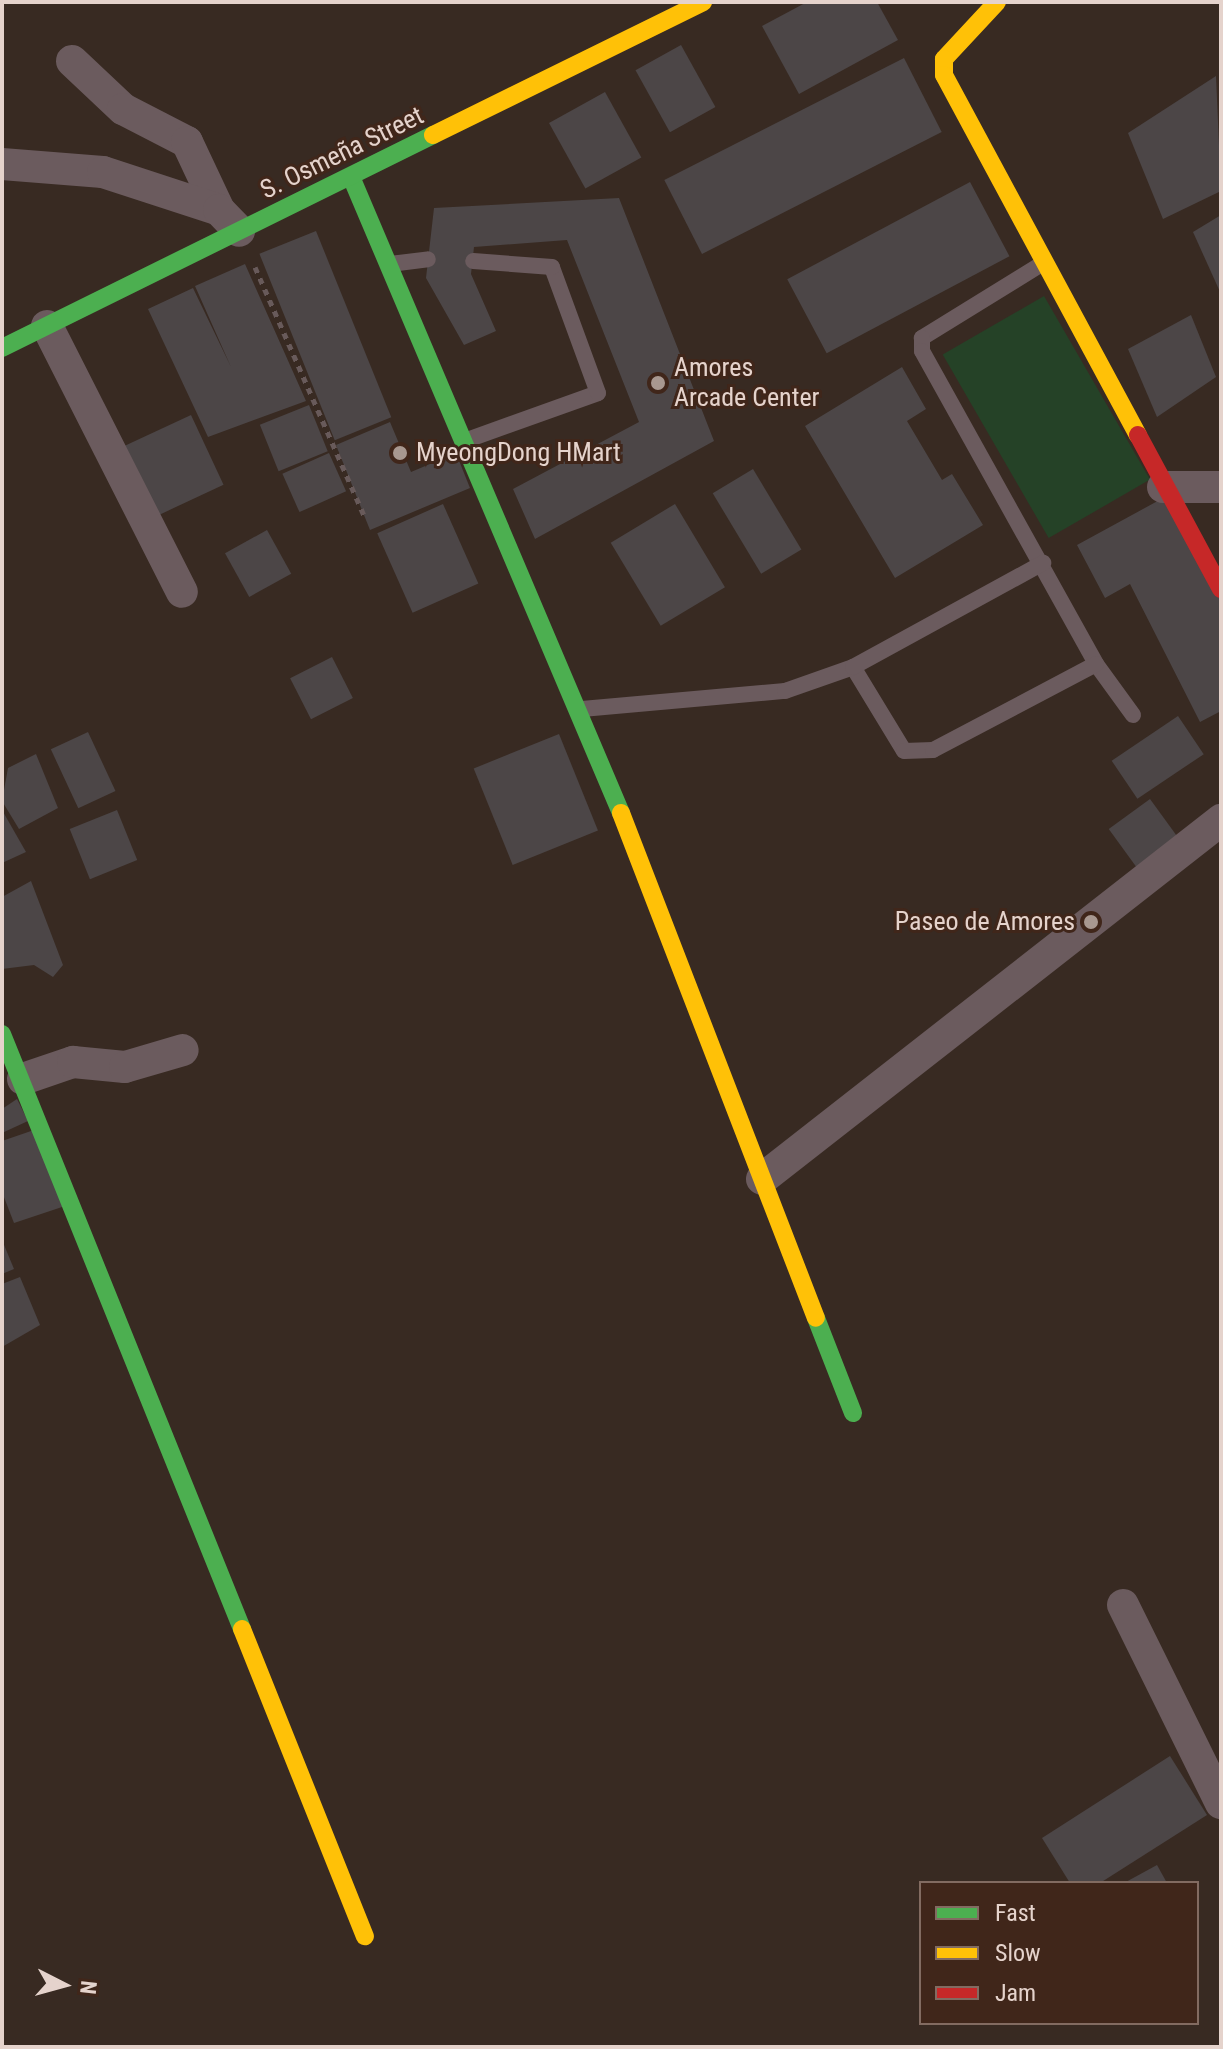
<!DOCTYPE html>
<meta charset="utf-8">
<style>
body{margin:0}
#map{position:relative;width:1223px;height:2049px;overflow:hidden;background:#382a22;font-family:"Roboto Condensed",sans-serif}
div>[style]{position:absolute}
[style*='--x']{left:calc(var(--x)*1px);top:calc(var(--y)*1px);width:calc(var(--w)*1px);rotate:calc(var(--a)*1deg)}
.green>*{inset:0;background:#254227;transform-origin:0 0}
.building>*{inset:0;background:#4c4647;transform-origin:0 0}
.path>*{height:5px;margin-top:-2.5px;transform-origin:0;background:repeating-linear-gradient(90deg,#685a5a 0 6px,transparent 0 12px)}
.lane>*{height:16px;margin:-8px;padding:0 8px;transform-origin:8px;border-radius:8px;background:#6b5b5e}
.street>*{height:32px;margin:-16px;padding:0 16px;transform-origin:16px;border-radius:16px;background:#6b5b5e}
.fast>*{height:18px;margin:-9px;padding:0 9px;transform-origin:9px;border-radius:9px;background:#4caf50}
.slow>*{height:18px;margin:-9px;padding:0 9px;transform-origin:9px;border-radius:9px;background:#ffc107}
.jam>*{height:18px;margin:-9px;padding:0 9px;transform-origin:9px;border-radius:9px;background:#c62828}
.dots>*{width:22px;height:22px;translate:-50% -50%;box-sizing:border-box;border:4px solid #40261a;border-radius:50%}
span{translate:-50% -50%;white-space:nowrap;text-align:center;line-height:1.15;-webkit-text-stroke:6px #40261a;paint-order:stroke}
.street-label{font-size:26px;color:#e5d3cc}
.poi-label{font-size:26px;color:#e5d3cc}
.left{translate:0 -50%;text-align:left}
.right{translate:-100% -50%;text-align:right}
.frame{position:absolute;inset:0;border:4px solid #e5d3cc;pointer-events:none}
.legend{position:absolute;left:919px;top:1881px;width:280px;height:144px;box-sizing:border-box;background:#40261a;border:2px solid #826b61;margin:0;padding:10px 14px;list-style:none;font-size:24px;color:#e5d3cc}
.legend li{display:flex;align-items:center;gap:16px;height:40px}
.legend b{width:40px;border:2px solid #826b61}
.north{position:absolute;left:24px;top:1945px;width:80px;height:80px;-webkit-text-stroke:6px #40261a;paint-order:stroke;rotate:96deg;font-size:22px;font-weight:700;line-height:32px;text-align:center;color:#e5d3cc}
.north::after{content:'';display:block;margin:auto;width:28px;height:36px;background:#e5d3cc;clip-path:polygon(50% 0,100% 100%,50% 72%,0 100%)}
</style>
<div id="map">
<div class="green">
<div style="left:1044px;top:296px;width:212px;height:117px;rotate:60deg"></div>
</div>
<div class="building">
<div style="clip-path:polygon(807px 2px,877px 2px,898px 40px,799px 94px,762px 26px)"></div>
<div style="left:681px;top:45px;width:71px;height:52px;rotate:61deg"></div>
<div style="left:904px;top:58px;width:83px;height:269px;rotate:63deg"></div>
<div style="clip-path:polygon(1216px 76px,1221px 191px,1163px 219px,1128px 133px)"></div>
<div style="left:605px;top:92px;width:75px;height:64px;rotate:61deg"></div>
<div style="left:970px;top:182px;width:84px;height:207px;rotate:62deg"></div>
<div style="clip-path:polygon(619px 198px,714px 441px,535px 539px,513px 489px,639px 422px,567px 240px,474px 247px,471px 274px,496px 331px,464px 345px,426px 278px,434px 208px)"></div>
<div style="clip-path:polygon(1221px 215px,1221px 294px,1193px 232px)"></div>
<div style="left:316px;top:231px;width:201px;height:61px;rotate:68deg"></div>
<div style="clip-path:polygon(245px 264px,306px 401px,208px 437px,148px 309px,193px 288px,231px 367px,195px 286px)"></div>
<div style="clip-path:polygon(1191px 315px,1216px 377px,1157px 417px,1128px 349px)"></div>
<div style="clip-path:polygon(902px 367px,926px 409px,907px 421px,942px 480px,952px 474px,983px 525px,895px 578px,805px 426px)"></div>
<div style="left:309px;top:405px;width:50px;height:53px;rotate:68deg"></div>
<div style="left:191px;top:415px;width:77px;height:73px;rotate:65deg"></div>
<div style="clip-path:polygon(390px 422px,411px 472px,456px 453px,470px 488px,370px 530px,336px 445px)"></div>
<div style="left:329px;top:453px;width:42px;height:51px;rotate:66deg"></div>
<div style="left:753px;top:469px;width:94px;height:47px;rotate:59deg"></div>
<div style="clip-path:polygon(1165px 497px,1221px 602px,1221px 711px,1200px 722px,1130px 584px,1105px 598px,1077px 545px)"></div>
<div style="left:443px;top:504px;width:87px;height:72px;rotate:66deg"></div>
<div style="left:675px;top:504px;width:97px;height:75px;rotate:59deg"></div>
<div style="left:267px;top:530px;width:50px;height:48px;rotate:61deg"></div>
<div style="left:332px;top:657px;width:46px;height:47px;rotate:63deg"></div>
<div style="left:1178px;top:716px;width:46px;height:80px;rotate:56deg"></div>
<div style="left:88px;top:732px;width:65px;height:41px;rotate:65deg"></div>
<div style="left:559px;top:734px;width:104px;height:92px;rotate:68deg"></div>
<div style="clip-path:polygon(36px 754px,58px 808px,19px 829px,2px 801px,8px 768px)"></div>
<div style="left:1150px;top:799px;width:47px;height:51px;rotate:54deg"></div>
<div style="clip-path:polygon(2px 810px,26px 852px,2px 863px)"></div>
<div style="left:117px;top:810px;width:54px;height:51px;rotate:68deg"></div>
<div style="clip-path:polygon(31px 881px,63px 965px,53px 977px,34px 965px,2px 969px,2px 897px)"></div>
<div style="clip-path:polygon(17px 1099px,28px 1121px,2px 1133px,2px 1109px)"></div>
<div style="clip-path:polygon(34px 1130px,65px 1206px,14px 1223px,2px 1192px,2px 1141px)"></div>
<div style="clip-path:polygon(2px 1240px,14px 1269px,2px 1274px)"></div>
<div style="clip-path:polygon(20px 1277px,40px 1325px,2px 1347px,2px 1284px)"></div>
<div style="clip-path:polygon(1170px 1756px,1207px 1815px,1100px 1883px,1070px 1883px,1042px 1838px)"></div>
<div style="clip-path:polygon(1157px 1865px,1167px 1883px,1124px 1883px)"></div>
</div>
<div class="path">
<div style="--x:255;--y:267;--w:274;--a:66.3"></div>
</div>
<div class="lane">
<div style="--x:390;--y:264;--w:38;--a:-7"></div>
<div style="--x:1040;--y:265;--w:139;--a:148.3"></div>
<div style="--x:922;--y:338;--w:13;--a:90"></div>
<div style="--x:922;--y:351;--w:358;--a:60.9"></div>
<div style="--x:1096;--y:664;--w:63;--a:54"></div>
<div style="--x:467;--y:440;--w:139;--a:-19.7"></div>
<div style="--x:598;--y:393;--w:134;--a:-110.1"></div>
<div style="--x:552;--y:267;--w:79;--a:-175.7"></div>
<div style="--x:853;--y:667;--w:98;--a:58.7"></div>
<div style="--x:904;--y:751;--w:29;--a:-2"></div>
<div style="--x:933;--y:750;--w:184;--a:-27.8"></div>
<div style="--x:582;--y:709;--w:204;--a:-5.1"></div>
<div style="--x:785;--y:691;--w:72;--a:-19.4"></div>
<div style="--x:853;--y:667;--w:217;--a:-28.7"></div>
</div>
<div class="street">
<div style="--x:72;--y:61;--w:70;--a:43.3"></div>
<div style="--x:123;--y:109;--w:72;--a:27.3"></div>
<div style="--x:187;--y:142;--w:75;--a:64.8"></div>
<div style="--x:2;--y:164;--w:101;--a:4.5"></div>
<div style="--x:103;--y:172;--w:122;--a:18.1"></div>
<div style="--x:219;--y:210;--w:29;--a:46"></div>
<div style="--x:47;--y:326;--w:298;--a:63.1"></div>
<div style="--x:1163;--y:487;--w:58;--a:0"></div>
<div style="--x:23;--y:1079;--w:53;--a:-18.8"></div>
<div style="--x:73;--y:1062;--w:52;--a:5.5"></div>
<div style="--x:125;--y:1067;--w:60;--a:-16.3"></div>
<div style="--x:762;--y:1179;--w:583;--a:-38.03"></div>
<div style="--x:1123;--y:1605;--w:221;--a:63.7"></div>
</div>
<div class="fast">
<div style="--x:352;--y:179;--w:689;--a:67.01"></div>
<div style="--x:2;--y:348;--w:481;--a:-26.3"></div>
<div style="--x:2;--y:1034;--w:642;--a:68.03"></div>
<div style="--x:816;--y:1318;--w:102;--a:68.7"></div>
</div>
<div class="slow">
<div style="--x:997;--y:2;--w:78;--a:132.9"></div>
<div style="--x:944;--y:59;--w:16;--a:90"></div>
<div style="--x:944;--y:75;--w:409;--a:61.7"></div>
<div style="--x:433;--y:135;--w:301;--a:-26.2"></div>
<div style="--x:621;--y:813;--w:541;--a:68.89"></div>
<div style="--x:242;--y:1629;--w:331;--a:68.2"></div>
</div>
<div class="jam">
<div style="--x:1138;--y:435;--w:175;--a:61.7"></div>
</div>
<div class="dots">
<div style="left:658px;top:383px;background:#a89890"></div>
<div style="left:400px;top:453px;background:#a89890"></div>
<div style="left:1091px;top:922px;background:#a89890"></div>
</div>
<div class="street-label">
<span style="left:342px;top:153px;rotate:-26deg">S. Osmeña Street</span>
</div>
<div class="poi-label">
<span class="left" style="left:674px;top:383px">Amores<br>Arcade Center</span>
<span class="left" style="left:416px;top:453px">MyeongDong HMart</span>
<span class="right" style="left:1075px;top:922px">Paseo de Amores</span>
</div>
<div class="frame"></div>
<ul class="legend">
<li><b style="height:10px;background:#4caf50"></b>Fast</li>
<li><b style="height:10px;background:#ffc107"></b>Slow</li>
<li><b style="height:10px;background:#c62828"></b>Jam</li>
</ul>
<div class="north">N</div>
</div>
